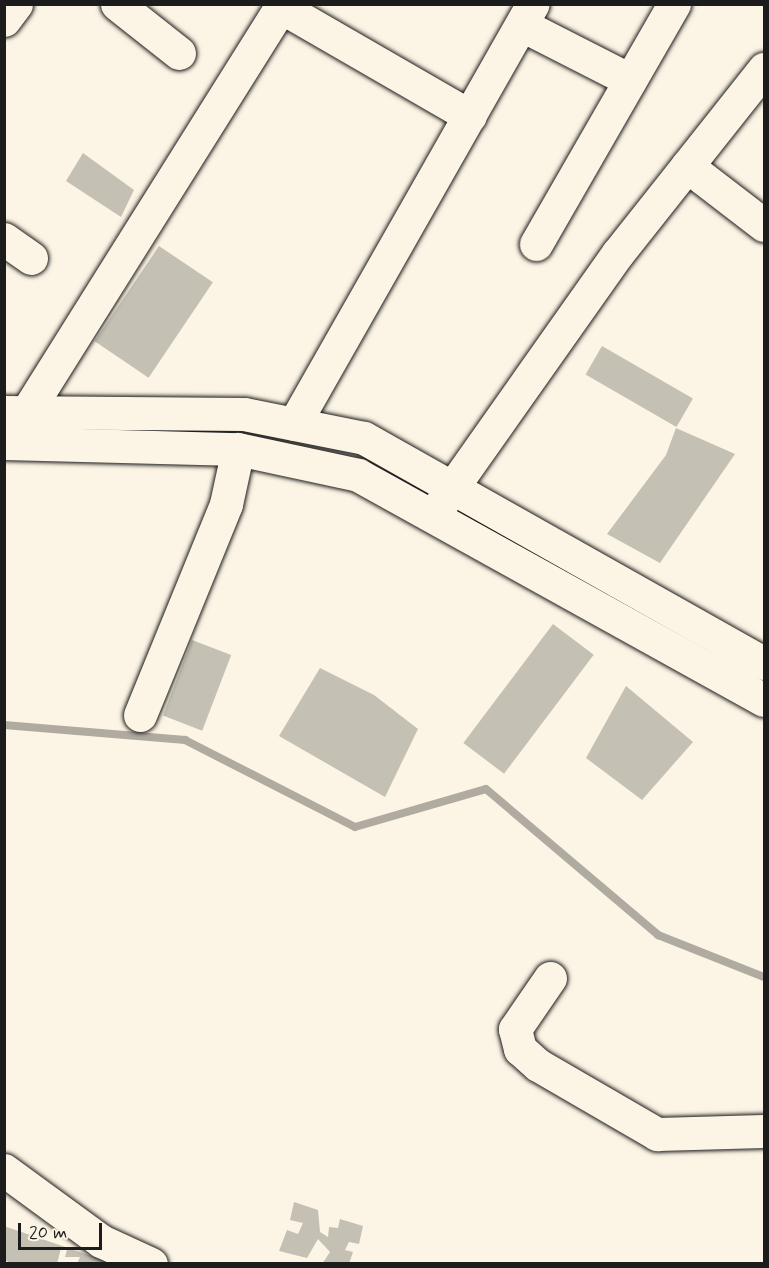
<!DOCTYPE html>
<style>
body{margin:0}
#map{position:relative;width:769px;height:1268px;overflow:hidden;background:#fcf5e5;font-family:Mynerve,sans-serif}
div>[style]{position:absolute}
[style*='--x']{left:calc(var(--x)*1px);top:calc(var(--y)*1px);width:calc(var(--w)*1px);rotate:calc(var(--a)*1deg)}
.stream>*{height:8px;margin:-4px;padding:0 4px;transform-origin:4px;border-radius:4px;background:#b0aba1}
.building>*{inset:0;background:#c4c0b3;transform-origin:0 0}
.roads{filter:drop-shadow(0 0 2px #1c1c1c) drop-shadow(0 0 2px #1c1c1c)}
.street>*{height:33px;margin:-16.5px;padding:0 16.5px;transform-origin:16.5px;border-radius:16.5px;background:#fcf5e5}
.secondary>*{height:33px;margin:-16.5px;padding:0 16.5px;transform-origin:16.5px;border-radius:16.5px;background:#fcf5e5}
span{translate:-50% -50%;white-space:nowrap;text-align:center;line-height:1.15;-webkit-text-stroke:4.5px #fcf5e5;paint-order:stroke}
.frame{position:absolute;inset:0;border:6px solid #1c1c1c;pointer-events:none}
.scale{position:absolute;left:18px;top:1223px;width:84px;height:27px;box-sizing:border-box;border:3px solid #1c1c1c;border-top:0;padding-left:8px;font-size:18px;line-height:21px;white-space:nowrap;color:#1c1c1c;-webkit-text-stroke:4px #fcf5e5;paint-order:stroke}
</style>
<div id="map">
<div class="stream">
<div style="--x:4;--y:725;--w:182;--a:4.7"></div>
<div style="--x:185;--y:740;--w:191;--a:27.1"></div>
<div style="--x:355;--y:827;--w:136;--a:-16.2"></div>
<div style="--x:486;--y:789;--w:226;--a:40.3"></div>
<div style="--x:658;--y:935;--w:114;--a:21.6"></div>
</div>
<div class="building">
<div style="clip-path:polygon(83px 153px,134px 190px,121px 217px,66px 181px)"></div>
<div style="left:159px;top:246px;width:65px;height:115px;rotate:34deg"></div>
<div style="left:602px;top:346px;width:105px;height:33px;rotate:30deg"></div>
<div style="clip-path:polygon(676px 428px,735px 454px,660px 563px,607px 534px,666px 455px)"></div>
<div style="left:553px;top:624px;width:51px;height:149px;rotate:37deg"></div>
<div style="left:192px;top:640px;width:42px;height:81px;rotate:21deg"></div>
<div style="clip-path:polygon(320px 668px,374px 695px,418px 729px,385px 797px,279px 736px)"></div>
<div style="clip-path:polygon(626px 686px,693px 742px,642px 800px,586px 758px)"></div>
<div style="clip-path:polygon(294px 1202px,318px 1210px,320px 1232px,328px 1237px,329px 1227px,338px 1228px,340px 1219px,363px 1226px,359px 1244px,349px 1242px,345px 1250px,353px 1252px,349px 1264px,322px 1264px,330px 1252px,318px 1239px,307px 1258px,279px 1251px,287px 1230px,298px 1234px,303px 1223px,290px 1220px)"></div>
<div style="clip-path:polygon(4px 1226px,112px 1263px,112px 1264px,77px 1264px,80px 1257px,65px 1257px,67px 1250px,61px 1248px,57px 1264px,13px 1264px,4px 1260px)"></div>
</div>
<div class="roads">
<div class="street">
<div style="--x:117;--y:4;--w:79;--a:38.3"></div>
<div style="--x:4;--y:20;--w:20;--a:-53"></div>
<div style="--x:522;--y:25;--w:121;--a:27"></div>
<div style="--x:687;--y:166;--w:97;--a:37.5"></div>
<div style="--x:4;--y:239;--w:33;--a:35"></div>
<div style="--x:536;--y:244;--w:277;--a:-60.1"></div>
<div style="--x:26;--y:413;--w:479;--a:-57.9"></div>
<div style="--x:281;--y:7;--w:218;--a:30"></div>
<div style="--x:294;--y:424;--w:483;--a:-60.4"></div>
<div style="--x:433;--y:515;--w:321;--a:-54.8"></div>
<div style="--x:618;--y:253;--w:235;--a:-51.6"></div>
<div style="--x:140;--y:715;--w:228;--a:-67.8"></div>
<div style="--x:226;--y:504;--w:56;--a:-77.7"></div>
<div style="--x:550;--y:978;--w:62;--a:124.5"></div>
<div style="--x:515;--y:1029;--w:21;--a:76"></div>
<div style="--x:520;--y:1049;--w:24;--a:42"></div>
<div style="--x:538;--y:1065;--w:138;--a:30.1"></div>
<div style="--x:657;--y:1134;--w:107;--a:-1.6"></div>
<div style="--x:4;--y:1170;--w:120;--a:36.2"></div>
<div style="--x:101;--y:1241;--w:55;--a:24.7"></div>
</div>
<div class="secondary">
<div style="--x:4;--y:412;--w:240;--a:0.5"></div>
<div style="--x:244;--y:414;--w:122;--a:11.3"></div>
<div style="--x:364;--y:438;--w:459;--a:29.4"></div>
<div style="--x:4;--y:443;--w:234;--a:1.5"></div>
<div style="--x:238;--y:449;--w:123;--a:12.2"></div>
<div style="--x:358;--y:475;--w:464;--a:29"></div>
</div>
</div>
<div class="frame"></div>
<div class="scale">20 m</div>
</div>
